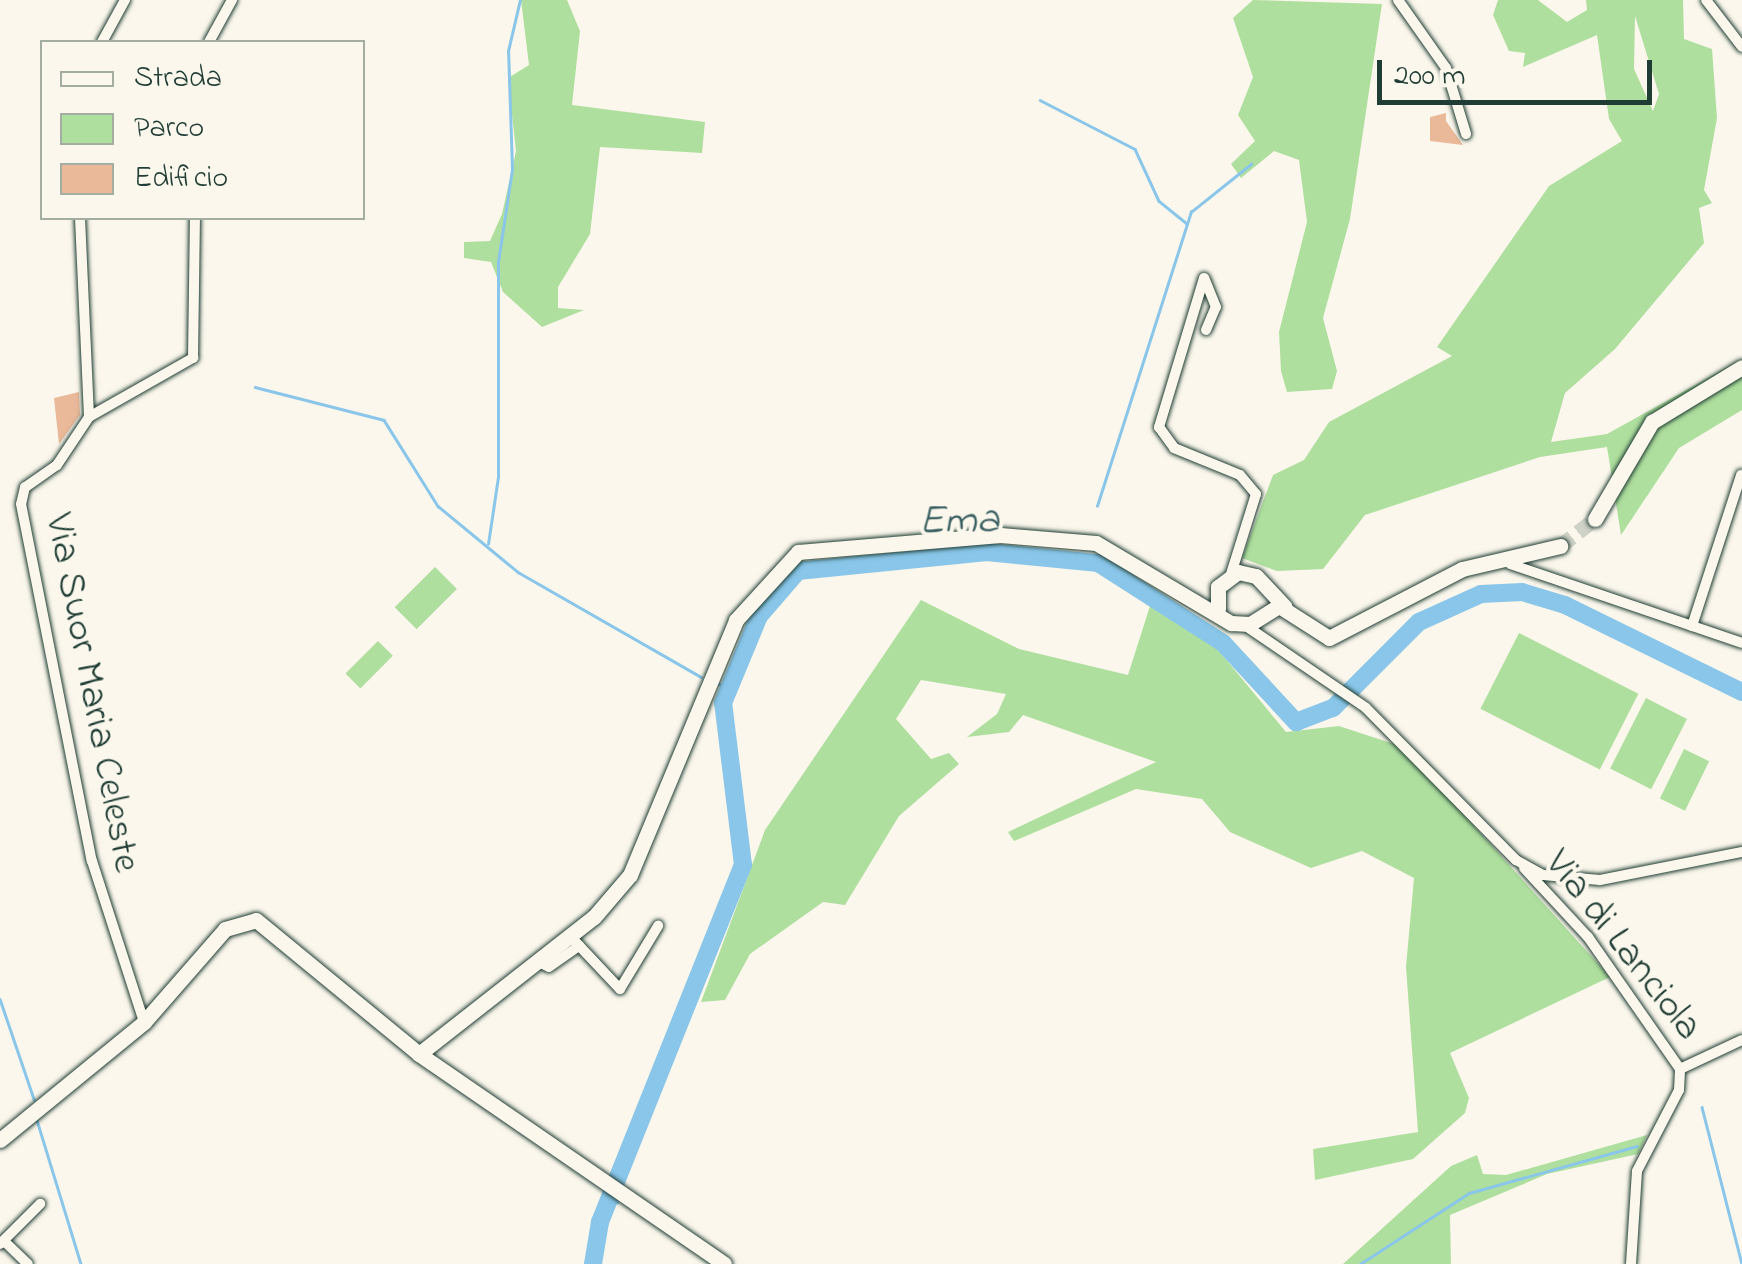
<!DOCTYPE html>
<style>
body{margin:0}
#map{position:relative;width:1742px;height:1264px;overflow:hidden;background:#fbf7ec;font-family:"Indie Flower",sans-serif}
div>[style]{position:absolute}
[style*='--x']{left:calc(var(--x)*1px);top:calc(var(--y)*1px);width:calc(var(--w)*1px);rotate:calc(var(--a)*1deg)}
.green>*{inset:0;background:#afdf9e;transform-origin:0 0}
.stream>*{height:2.5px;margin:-1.25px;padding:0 1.25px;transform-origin:1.25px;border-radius:1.25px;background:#89c6e9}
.river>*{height:18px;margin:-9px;padding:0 9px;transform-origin:9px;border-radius:9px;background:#89c6e9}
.building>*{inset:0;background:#e9b999}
.secondary-tunnel>*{height:15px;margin-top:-7.5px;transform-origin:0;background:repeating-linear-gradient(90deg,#cfd2c7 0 15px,transparent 0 23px)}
.roads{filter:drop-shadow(0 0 2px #1f3d34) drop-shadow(0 0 2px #1f3d34)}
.street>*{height:10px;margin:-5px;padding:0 5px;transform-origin:5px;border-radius:5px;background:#fbf7ec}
.secondary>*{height:15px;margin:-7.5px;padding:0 7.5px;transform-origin:7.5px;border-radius:7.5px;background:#fbf7ec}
span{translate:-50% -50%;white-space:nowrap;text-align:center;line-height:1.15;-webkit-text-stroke:8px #fbf7ec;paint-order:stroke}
.street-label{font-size:40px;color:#1f3d34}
.water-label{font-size:42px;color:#3a5f61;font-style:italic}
.legend{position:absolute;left:40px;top:40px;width:325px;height:180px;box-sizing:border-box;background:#fbf7ec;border:2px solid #a3ada2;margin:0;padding:12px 18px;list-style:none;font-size:30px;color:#1f3d34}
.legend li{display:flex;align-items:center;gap:20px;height:50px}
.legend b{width:50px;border:2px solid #a3ada2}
.scale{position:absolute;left:1377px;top:60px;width:275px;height:45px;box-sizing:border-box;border:5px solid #1f3d34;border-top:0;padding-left:12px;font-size:30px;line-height:35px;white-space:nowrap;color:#1f3d34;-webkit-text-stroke:8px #fbf7ec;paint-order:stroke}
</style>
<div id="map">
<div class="green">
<div style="clip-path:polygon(521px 0,567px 0,580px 31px,572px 105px,705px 122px,702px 153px,600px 147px,590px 234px,558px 287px,558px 308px,584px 310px,542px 327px,503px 292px,491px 262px,464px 258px,464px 242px,490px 241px,502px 214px,516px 151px,508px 78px,529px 65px)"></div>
<div style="clip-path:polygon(1253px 0,1382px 4px,1350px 219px,1323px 318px,1337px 371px,1332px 389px,1287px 392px,1281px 371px,1279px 332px,1307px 222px,1299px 160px,1274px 151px,1241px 178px,1231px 164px,1255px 141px,1238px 115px,1253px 77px,1233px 18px)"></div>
<div style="clip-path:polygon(evenodd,1498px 0,1538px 0,1567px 22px,1587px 10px,1586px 0,1683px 0,1684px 39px,1712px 49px,1717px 118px,1704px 190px,1712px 203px,1699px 208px,1704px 243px,1615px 349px,1565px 393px,1551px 442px,1607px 434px,1742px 359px,1742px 410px,1679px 448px,1621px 535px,1607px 447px,1540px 457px,1365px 515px,1323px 569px,1277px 571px,1242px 558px,1273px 475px,1304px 460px,1329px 422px,1452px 356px,1437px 347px,1549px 186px,1622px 141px,1609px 119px,1597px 35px,1523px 67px,1525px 53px,1509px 51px,1493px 15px,1498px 0,1635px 16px,1659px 94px,1653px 111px,1634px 69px,1635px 16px)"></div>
<div style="left:435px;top:567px;width:31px;height:57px;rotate:45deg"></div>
<div style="clip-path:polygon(921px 600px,1019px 649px,1128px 675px,1150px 606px,1210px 640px,1286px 732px,1339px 726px,1403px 747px,1610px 977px,1450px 1053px,1469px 1098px,1465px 1113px,1413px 1159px,1315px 1180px,1313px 1149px,1418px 1132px,1406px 967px,1414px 878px,1362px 851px,1311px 868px,1230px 832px,1202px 799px,1136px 789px,1014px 841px,1008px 832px,1156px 762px,1023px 715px,1009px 732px,967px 737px,997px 714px,1006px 694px,921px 680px,896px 719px,931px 759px,949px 753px,959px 764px,899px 816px,845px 905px,823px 902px,750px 954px,725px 1000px,701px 1002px,765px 830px)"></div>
<div style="left:1519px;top:633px;width:134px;height:85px;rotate:27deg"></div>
<div style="left:378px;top:641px;width:21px;height:46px;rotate:45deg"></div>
<div style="left:1646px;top:698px;width:46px;height:79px;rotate:27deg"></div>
<div style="left:1684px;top:749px;width:28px;height:55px;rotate:26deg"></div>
<div style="clip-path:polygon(1647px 1135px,1638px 1154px,1547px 1174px,1450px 1215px,1451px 1264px,1343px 1264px,1451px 1166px,1477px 1155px,1483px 1174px,1506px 1175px)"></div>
</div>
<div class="stream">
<div style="--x:1040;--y:100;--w:107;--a:27.3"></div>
<div style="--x:1135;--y:149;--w:57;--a:65.2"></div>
<div style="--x:1159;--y:201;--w:35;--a:39"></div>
<div style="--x:255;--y:387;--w:133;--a:14.3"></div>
<div style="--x:384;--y:420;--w:102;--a:57.9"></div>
<div style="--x:438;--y:506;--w:104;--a:39.5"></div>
<div style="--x:518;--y:572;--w:211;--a:29.8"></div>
<div style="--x:1097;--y:506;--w:309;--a:-72.3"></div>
<div style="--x:1191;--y:212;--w:77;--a:-38.7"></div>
<div style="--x:488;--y:544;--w:68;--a:-81.5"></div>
<div style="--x:498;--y:477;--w:215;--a:-90"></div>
<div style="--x:498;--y:262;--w:94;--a:-81.4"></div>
<div style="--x:512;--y:169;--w:118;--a:-91.9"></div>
<div style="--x:508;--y:51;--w:52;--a:-76.8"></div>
<div style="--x:718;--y:684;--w:10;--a:11"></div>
<div style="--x:0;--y:999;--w:106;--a:71.2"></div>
<div style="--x:1702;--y:1107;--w:162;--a:75.7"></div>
<div style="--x:37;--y:1120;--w:151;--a:73"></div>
<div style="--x:610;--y:1197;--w:9;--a:36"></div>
<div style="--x:1360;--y:1264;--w:130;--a:-33.1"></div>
<div style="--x:1469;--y:1193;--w:174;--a:-15.6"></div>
</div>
<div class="river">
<div style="--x:593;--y:1264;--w:43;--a:-80.5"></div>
<div style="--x:600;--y:1222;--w:385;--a:-68.2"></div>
<div style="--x:743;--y:865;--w:163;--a:-97"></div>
<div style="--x:723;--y:703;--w:94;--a:-67.5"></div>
<div style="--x:759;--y:616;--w:60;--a:-49.1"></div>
<div style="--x:798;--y:571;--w:190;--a:-5.7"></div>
<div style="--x:987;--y:552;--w:112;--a:5.7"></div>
<div style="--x:1098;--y:563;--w:148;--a:32.6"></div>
<div style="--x:1223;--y:643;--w:108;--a:47.3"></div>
<div style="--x:1296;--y:722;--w:40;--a:-21"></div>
<div style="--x:1333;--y:708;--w:122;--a:-45"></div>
<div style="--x:1419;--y:622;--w:68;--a:-24.3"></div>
<div style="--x:1481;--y:594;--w:41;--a:-2.8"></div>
<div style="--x:1522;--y:592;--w:45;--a:16.8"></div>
<div style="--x:1565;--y:605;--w:197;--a:26.2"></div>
</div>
<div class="building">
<div style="clip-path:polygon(1446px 113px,1446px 121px,1463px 145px,1430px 141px,1430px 117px)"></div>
<div style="clip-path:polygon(79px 392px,80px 415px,59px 444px,54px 398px)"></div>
</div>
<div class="secondary-tunnel">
<div style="--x:1560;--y:546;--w:44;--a:-37.6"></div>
</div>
<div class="roads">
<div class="street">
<div style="--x:1398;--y:0;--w:83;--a:54.8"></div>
<div style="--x:1446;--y:68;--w:69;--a:73.1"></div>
<div style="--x:1706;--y:0;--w:59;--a:52.5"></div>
<div style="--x:102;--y:42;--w:48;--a:-61.3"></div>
<div style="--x:209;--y:42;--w:48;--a:-61.3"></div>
<div style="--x:80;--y:218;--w:199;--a:87.4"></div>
<div style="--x:89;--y:417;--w:58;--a:123.7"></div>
<div style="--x:57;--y:465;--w:39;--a:145"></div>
<div style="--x:25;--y:487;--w:17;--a:103"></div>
<div style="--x:21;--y:504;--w:364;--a:78.8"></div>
<div style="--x:92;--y:861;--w:169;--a:72.1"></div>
<div style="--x:1206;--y:330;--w:25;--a:-67"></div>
<div style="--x:1216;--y:307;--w:31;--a:-112"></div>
<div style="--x:1204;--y:278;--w:156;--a:106.8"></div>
<div style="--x:1159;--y:427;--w:26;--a:54"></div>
<div style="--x:1174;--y:448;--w:71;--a:22.2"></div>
<div style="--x:1240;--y:475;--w:25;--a:50"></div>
<div style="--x:1256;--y:494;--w:84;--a:107.4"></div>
<div style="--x:89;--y:417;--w:120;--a:-29.6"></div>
<div style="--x:193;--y:358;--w:140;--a:-89.2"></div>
<div style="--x:1510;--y:564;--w:245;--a:18.8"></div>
<div style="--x:1246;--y:626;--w:145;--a:34.3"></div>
<div style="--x:1366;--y:708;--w:214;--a:45.4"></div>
<div style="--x:1516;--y:860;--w:31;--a:29"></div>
<div style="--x:1543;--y:875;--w:57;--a:5"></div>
<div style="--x:1600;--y:880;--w:145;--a:-11.2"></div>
<div style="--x:1692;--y:626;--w:159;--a:-72"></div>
<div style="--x:1524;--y:868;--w:94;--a:47.2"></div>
<div style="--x:1588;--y:937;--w:161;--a:55.1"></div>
<div style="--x:570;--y:936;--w:73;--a:46.7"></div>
<div style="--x:620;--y:989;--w:74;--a:-58.9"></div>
<div style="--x:537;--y:961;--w:13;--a:27"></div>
<div style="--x:549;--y:967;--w:37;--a:-35"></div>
<div style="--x:4;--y:1241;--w:33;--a:44"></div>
<div style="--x:0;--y:1244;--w:57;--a:-45"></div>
<div style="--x:1631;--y:1264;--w:93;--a:-86.3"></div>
<div style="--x:1637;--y:1171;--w:91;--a:-62.6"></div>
<div style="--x:1679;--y:1090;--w:21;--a:-87"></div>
<div style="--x:1680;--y:1069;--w:68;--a:-25.1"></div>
</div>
<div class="secondary">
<div style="--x:1595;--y:519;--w:113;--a:-59.6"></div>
<div style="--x:1652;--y:422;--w:105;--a:-31.4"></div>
<div style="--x:1218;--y:609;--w:22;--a:-90"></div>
<div style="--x:1218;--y:587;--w:25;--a:-37"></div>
<div style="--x:1238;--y:572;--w:18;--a:13"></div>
<div style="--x:1256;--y:576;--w:42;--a:46.9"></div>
<div style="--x:419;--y:1054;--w:222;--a:-38.1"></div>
<div style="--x:594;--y:917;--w:55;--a:-49.4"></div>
<div style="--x:630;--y:875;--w:276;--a:-67.4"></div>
<div style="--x:736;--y:620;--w:92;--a:-47.6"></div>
<div style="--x:798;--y:552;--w:203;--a:-4.8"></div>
<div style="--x:1000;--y:535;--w:96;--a:4.8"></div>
<div style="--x:1096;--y:543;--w:157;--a:30.7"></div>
<div style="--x:1231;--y:623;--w:19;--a:3"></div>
<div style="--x:1250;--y:624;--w:34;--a:-32"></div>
<div style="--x:1279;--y:606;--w:59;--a:32.6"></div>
<div style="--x:1329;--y:638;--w:150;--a:-27.4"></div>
<div style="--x:1462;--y:569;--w:101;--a:-13.2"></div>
<div style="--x:0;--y:1140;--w:186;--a:-39.3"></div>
<div style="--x:144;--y:1022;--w:123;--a:-48.9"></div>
<div style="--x:225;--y:929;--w:32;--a:-16"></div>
<div style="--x:256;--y:920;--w:211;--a:39.4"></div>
<div style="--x:419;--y:1054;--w:370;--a:34.5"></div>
</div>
</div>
<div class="street-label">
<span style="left:91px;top:693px;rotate:79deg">Via Suor Maria Celeste</span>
<span style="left:1622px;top:946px;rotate:52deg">Via di Lanciola</span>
</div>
<div class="water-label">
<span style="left:959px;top:522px;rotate:-1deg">Ema</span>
</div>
<ul class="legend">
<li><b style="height:12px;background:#fbf7ec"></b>Strada</li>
<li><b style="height:28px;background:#afdf9e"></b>Parco</li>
<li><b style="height:28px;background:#e9b999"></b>Edificio</li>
</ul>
<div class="scale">200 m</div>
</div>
